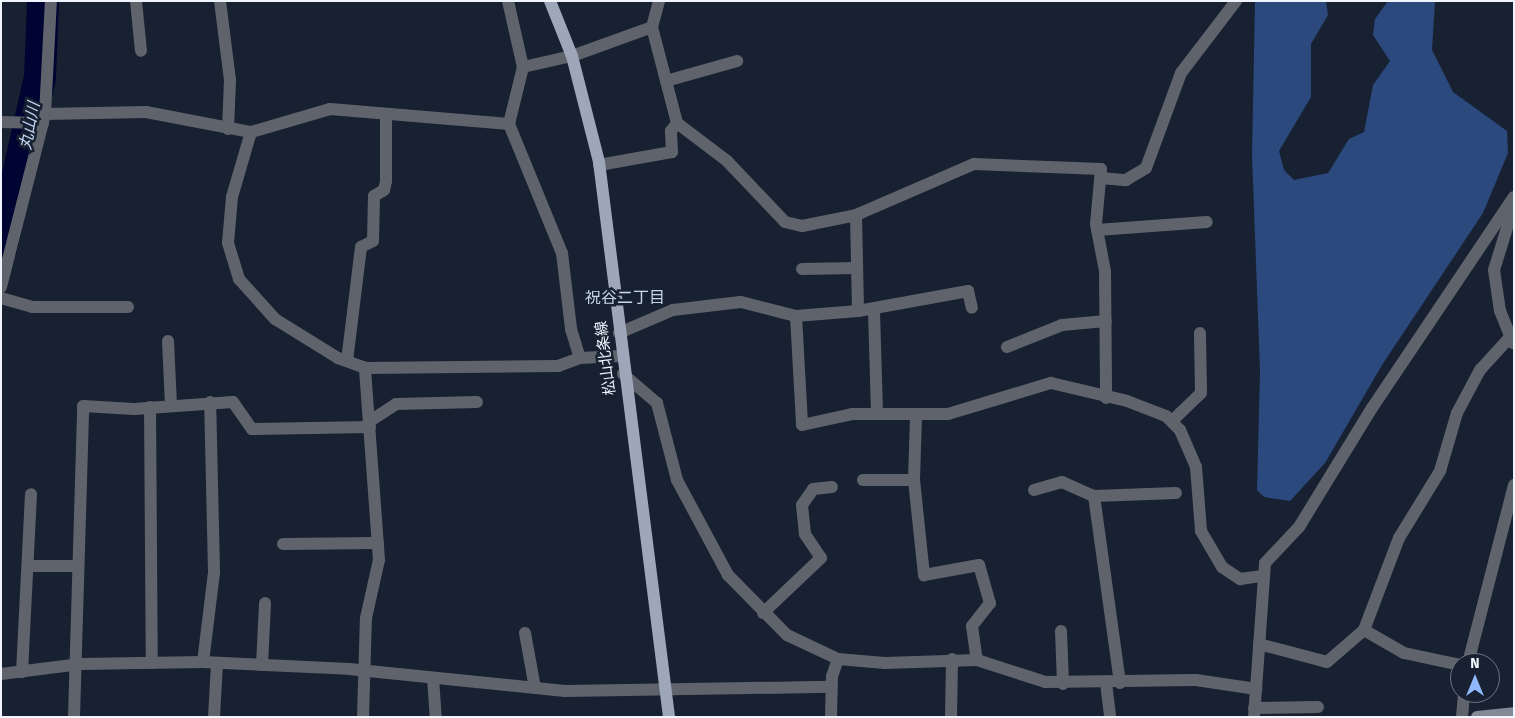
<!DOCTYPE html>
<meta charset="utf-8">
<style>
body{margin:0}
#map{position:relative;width:1515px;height:718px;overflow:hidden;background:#182131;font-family:"Fira Sans","Noto Sans JP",sans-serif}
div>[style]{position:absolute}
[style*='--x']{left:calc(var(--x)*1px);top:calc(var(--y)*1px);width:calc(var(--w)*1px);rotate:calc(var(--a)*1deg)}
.forest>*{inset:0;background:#2b497d}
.river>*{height:32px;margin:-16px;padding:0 16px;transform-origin:16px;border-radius:16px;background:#000433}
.street>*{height:12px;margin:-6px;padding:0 6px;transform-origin:6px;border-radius:6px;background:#5f646c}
.secondary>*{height:12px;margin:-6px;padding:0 6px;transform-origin:6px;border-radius:6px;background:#828a97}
.primary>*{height:12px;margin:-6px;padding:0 6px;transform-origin:6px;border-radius:6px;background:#9da7b9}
span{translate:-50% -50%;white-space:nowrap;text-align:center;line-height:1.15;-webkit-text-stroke:5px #182131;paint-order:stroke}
.street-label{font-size:15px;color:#eff4fd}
.water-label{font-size:16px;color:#c2d6f6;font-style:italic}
.neighbourhood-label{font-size:16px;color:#c8d5ea}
.frame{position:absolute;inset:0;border:2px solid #eff4fd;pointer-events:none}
.north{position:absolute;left:1450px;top:653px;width:50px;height:50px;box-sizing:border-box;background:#182131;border:1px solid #6e7583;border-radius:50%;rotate:0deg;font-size:14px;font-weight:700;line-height:20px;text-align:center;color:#eff4fd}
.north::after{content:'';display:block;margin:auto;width:18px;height:22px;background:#8fb8fd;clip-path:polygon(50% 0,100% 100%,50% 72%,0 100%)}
</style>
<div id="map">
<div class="forest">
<div style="clip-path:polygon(1255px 1px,1326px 1px,1328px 15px,1311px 44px,1311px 97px,1279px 151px,1284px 170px,1294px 180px,1328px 173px,1349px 139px,1364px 132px,1373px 85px,1390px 61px,1373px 35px,1375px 19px,1388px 1px,1435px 1px,1432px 50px,1453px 92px,1507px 131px,1508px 153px,1483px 213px,1382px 365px,1325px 463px,1290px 501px,1264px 497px,1257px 490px,1260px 371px,1252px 155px)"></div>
</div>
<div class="river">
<div style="--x:1;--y:249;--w:176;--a:-77.2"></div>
<div style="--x:40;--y:77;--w:76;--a:-87.7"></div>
</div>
<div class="street">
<div style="--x:136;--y:1;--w:50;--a:84.3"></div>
<div style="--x:220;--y:1;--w:80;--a:82.8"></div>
<div style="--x:230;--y:80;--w:49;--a:92.3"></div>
<div style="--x:508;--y:1;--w:68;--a:77.2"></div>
<div style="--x:523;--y:67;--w:59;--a:103.8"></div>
<div style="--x:509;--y:124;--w:139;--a:67.7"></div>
<div style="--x:562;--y:253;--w:77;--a:83.2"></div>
<div style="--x:571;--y:329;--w:30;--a:73"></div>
<div style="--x:580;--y:358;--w:41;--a:-2.8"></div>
<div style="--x:659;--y:1;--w:27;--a:105"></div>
<div style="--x:652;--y:27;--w:99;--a:75.4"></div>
<div style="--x:677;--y:123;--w:63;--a:37.2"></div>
<div style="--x:727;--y:161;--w:84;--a:46.4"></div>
<div style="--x:785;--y:222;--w:17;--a:13"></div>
<div style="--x:802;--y:226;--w:55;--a:-11.5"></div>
<div style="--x:856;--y:215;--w:129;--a:-23.4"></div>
<div style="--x:974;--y:164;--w:127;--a:2.3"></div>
<div style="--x:1101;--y:169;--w:55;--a:95.2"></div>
<div style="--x:1096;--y:224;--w:48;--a:79.2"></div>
<div style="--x:1105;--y:271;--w:127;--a:89.5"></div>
<div style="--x:523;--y:67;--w:50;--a:-12.7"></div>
<div style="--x:572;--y:56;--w:85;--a:-19.9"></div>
<div style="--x:666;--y:81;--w:74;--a:-15.7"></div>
<div style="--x:45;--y:114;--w:101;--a:-1.1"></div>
<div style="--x:146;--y:112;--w:107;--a:10.8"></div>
<div style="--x:251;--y:132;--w:82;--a:-16.2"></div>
<div style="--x:330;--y:109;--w:180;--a:4.8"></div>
<div style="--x:1;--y:122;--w:42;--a:1.4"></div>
<div style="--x:251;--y:132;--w:68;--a:106.3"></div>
<div style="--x:232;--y:197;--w:46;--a:95"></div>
<div style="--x:228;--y:243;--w:38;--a:73"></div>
<div style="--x:239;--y:279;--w:54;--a:48"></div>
<div style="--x:275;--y:319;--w:74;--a:31.8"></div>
<div style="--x:338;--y:358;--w:29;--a:20"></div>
<div style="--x:365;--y:368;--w:193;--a:-0.6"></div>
<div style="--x:558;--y:366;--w:23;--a:-20"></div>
<div style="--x:599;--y:165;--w:74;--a:-10.1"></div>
<div style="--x:672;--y:152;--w:21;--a:-93"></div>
<div style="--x:671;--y:131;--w:10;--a:-53"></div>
<div style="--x:1101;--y:178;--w:25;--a:5"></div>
<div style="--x:1126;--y:180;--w:23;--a:-31"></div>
<div style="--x:1146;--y:168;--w:101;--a:-69.8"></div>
<div style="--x:1181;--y:73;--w:91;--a:-52.6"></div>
<div style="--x:856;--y:215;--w:96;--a:88.8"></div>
<div style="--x:858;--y:311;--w:112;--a:-10.3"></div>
<div style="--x:968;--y:291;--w:17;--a:77"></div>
<div style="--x:1097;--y:230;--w:110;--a:-4.2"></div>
<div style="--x:802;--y:269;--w:55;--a:-1"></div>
<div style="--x:1;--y:287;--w:179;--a:-75.7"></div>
<div style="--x:45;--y:114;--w:113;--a:-87"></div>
<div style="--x:1;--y:298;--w:32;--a:16"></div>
<div style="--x:32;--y:307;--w:96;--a:0"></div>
<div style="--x:874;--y:311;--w:102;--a:88.3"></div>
<div style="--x:796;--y:316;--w:109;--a:86.8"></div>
<div style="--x:802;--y:425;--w:51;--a:-12.4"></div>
<div style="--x:852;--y:414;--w:96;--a:0"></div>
<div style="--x:948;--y:414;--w:108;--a:-16.8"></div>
<div style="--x:1051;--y:383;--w:78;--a:13.3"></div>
<div style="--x:1127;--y:401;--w:42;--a:21"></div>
<div style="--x:1166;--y:416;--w:20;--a:45"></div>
<div style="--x:1180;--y:430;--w:40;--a:66.6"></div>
<div style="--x:1196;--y:467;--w:64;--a:85.5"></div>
<div style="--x:1201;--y:531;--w:42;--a:59.7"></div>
<div style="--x:1222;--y:567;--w:22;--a:34"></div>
<div style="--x:1240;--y:579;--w:21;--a:-8"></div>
<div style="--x:619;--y:333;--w:59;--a:-23.1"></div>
<div style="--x:673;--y:310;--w:68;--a:-6.7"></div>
<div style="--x:741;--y:302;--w:57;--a:14.3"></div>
<div style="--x:796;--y:316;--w:62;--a:-4.6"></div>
<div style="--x:168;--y:341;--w:64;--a:87.3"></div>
<div style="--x:1513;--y:343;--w:35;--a:-112"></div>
<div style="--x:1500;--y:311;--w:41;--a:-98.3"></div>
<div style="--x:1494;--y:270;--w:68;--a:-72.9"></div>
<div style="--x:1007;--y:347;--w:59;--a:-21.8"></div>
<div style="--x:1062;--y:325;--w:44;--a:-5.2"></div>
<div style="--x:347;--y:361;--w:115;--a:-83"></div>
<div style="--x:361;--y:247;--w:13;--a:-27"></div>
<div style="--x:373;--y:241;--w:45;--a:-88.7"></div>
<div style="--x:374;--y:196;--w:12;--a:-31"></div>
<div style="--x:384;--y:190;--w:9;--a:-77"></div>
<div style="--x:386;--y:181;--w:65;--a:-90"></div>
<div style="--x:623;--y:374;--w:45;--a:40.5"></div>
<div style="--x:657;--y:403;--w:80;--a:75.4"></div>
<div style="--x:677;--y:480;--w:108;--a:61.8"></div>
<div style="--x:728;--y:575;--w:84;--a:45.5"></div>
<div style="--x:787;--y:635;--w:56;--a:25.2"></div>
<div style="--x:838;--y:659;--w:18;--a:109"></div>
<div style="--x:832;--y:676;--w:41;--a:91.4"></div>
<div style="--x:150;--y:407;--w:256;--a:89.6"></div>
<div style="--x:916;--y:416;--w:64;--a:91.8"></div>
<div style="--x:914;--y:480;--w:96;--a:84"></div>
<div style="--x:924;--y:575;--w:56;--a:-10.3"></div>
<div style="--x:979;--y:565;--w:40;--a:74"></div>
<div style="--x:990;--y:603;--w:29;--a:128"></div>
<div style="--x:972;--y:626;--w:34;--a:82"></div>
<div style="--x:370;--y:421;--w:31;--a:-33"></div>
<div style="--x:396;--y:404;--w:81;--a:-1.4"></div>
<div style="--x:1172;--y:421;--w:40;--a:-44"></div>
<div style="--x:1201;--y:393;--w:60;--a:-91"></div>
<div style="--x:863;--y:480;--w:51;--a:0"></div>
<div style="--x:1034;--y:490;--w:29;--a:-16"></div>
<div style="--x:1062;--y:482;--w:35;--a:24"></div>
<div style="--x:283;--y:544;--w:95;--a:-0.6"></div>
<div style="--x:28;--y:566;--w:50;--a:0"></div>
<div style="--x:763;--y:613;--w:80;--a:-43.5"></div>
<div style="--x:821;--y:558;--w:29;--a:-124"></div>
<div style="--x:805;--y:534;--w:29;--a:-96"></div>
<div style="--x:802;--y:505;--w:19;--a:-55"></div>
<div style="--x:813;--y:489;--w:19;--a:-6"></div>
<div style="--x:1364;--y:630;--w:46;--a:29.9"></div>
<div style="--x:1404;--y:653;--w:57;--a:12.1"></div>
<div style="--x:1061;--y:631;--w:53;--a:87.8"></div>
<div style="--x:525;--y:633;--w:56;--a:79.7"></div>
<div style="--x:1259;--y:644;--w:70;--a:14.8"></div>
<div style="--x:1327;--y:662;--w:49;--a:-40.9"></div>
<div style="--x:1364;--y:630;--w:98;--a:-69.2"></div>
<div style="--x:1399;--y:538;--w:79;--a:-58.5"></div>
<div style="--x:1440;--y:471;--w:60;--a:-73.7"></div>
<div style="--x:1457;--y:413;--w:49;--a:-61.9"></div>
<div style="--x:1480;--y:370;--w:45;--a:-47.7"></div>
<div style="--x:838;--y:659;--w:47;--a:4.9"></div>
<div style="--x:885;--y:663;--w:92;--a:-1.9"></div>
<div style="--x:977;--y:660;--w:71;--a:17.9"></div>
<div style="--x:1045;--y:682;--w:151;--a:-0.8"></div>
<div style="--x:1196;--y:680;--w:61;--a:8.5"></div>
<div style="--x:203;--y:662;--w:91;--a:-83"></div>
<div style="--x:214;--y:572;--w:170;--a:-91.3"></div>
<div style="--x:1468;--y:663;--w:184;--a:-75.5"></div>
<div style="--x:262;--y:665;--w:62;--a:-87.2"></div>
<div style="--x:22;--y:672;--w:178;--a:-87.1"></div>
<div style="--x:1;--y:674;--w:80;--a:-7.2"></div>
<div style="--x:80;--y:664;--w:123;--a:-0.9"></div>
<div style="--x:203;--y:662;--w:146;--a:2.7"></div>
<div style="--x:349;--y:669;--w:217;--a:5.8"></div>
<div style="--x:565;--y:691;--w:266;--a:-0.9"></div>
<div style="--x:433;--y:678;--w:39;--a:86"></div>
<div style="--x:1106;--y:683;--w:34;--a:83"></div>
<div style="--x:1120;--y:683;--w:189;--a:-97.9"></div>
<div style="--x:1094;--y:496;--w:82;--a:-2.1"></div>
<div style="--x:1254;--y:708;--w:64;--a:-0.9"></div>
<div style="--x:74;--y:717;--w:311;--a:-88.3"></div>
<div style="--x:83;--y:406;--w:51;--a:3.4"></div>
<div style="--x:134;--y:409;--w:99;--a:-4"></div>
<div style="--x:233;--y:402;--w:33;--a:55"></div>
<div style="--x:252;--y:429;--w:118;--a:-1"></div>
<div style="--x:214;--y:717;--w:54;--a:-86.8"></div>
<div style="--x:363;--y:717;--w:99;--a:-88.3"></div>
<div style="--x:366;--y:618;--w:59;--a:-77.4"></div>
<div style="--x:379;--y:560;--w:193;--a:-94.2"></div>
<div style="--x:951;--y:717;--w:58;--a:-89"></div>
<div style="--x:1254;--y:717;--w:154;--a:-85.9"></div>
<div style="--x:1265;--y:563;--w:50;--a:-46.6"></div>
<div style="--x:1299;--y:527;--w:140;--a:-58.5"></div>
<div style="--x:1372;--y:408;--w:254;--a:-56.1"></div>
<div style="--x:1462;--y:717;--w:24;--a:-85"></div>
</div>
<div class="secondary">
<div style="--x:1477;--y:717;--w:37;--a:-6"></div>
</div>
<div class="primary">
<div style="--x:550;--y:1;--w:59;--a:68.2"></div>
<div style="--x:572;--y:56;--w:109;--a:75.7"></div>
<div style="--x:599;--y:162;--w:559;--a:82.81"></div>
</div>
<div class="street-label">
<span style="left:606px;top:358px;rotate:-97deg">松山北条線</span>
</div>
<div class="water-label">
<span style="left:30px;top:126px;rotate:-79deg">丸山川</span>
</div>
<div class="neighbourhood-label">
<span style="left:625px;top:298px">祝谷二丁目</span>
</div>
<div class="frame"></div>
<div class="north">N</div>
</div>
